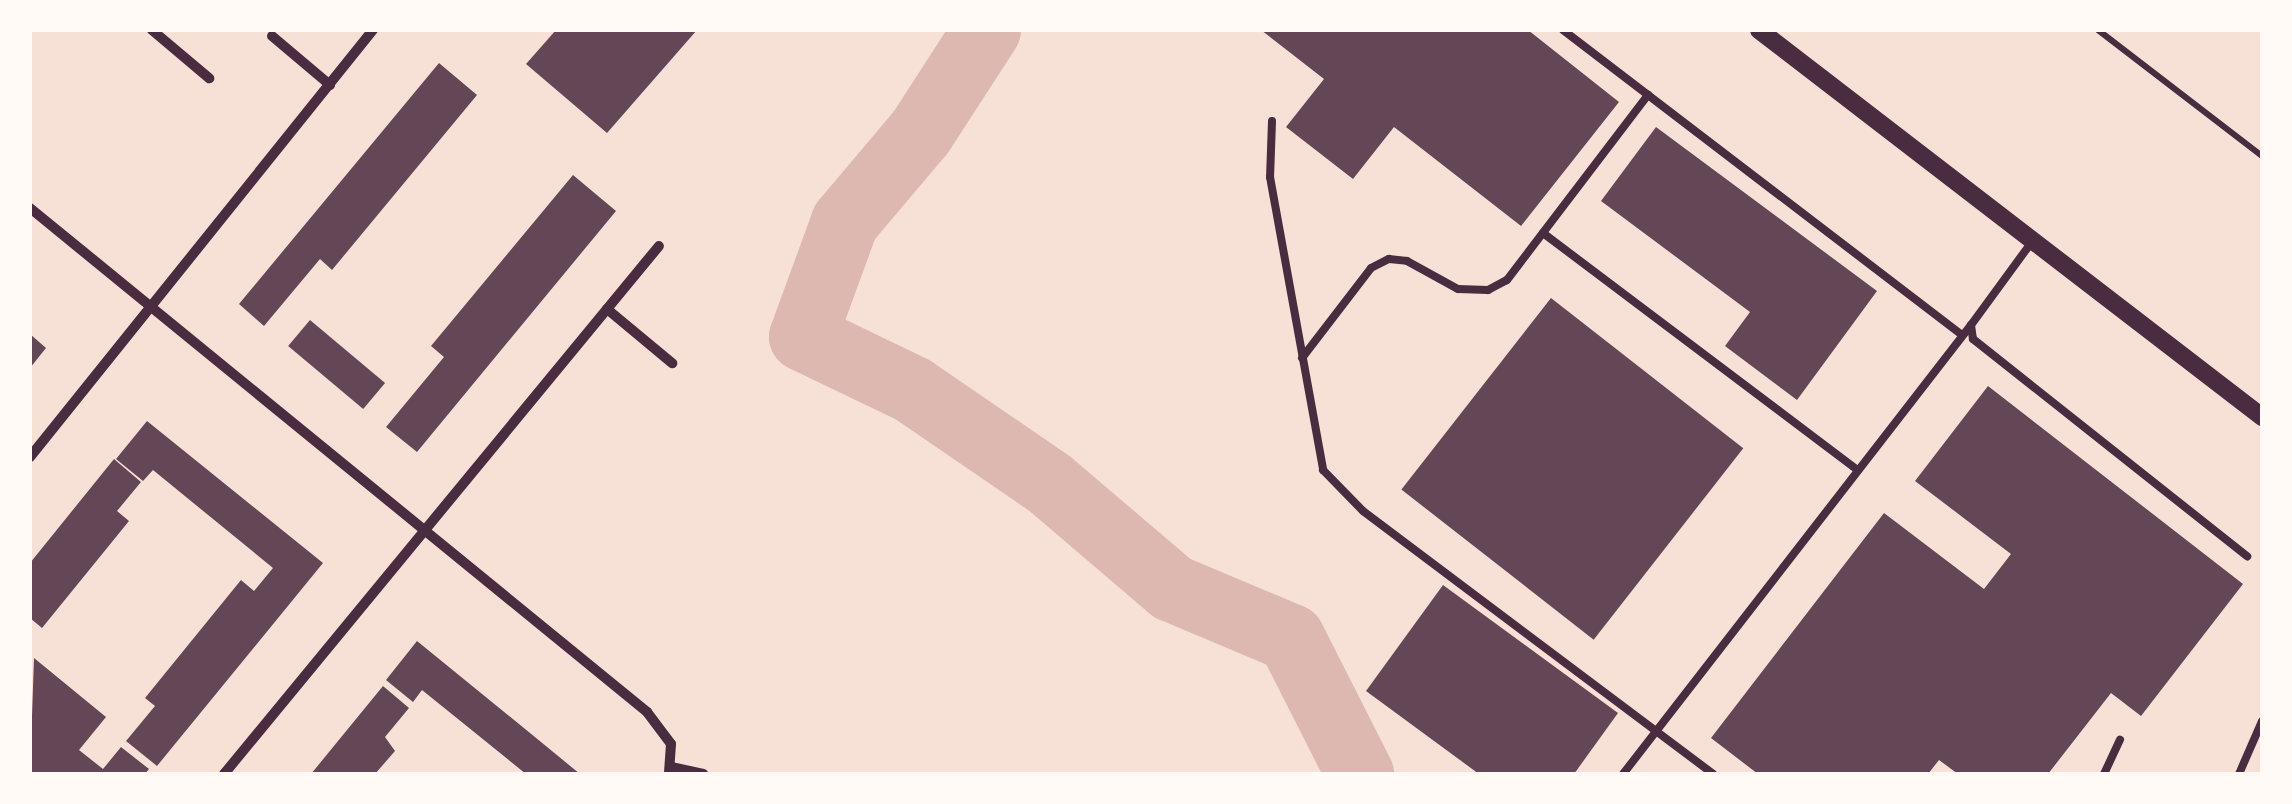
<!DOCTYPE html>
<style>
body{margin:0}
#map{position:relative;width:2292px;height:804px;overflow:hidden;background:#f7e1d7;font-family:Karla,sans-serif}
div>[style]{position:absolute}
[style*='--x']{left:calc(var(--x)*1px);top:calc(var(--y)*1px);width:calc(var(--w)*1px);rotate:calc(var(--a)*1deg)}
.river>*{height:68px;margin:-34px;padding:0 34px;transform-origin:34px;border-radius:34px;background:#dcb8b0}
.building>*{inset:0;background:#644757;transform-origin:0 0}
.path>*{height:6px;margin:-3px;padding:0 3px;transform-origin:3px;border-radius:3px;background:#4a2c40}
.service>*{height:8px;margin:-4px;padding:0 4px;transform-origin:4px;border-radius:4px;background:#4a2c40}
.minor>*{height:10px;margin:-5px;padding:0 5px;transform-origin:5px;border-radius:5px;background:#4a2c40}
.tertiary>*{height:18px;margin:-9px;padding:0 9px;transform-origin:9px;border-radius:9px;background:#4a2c40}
span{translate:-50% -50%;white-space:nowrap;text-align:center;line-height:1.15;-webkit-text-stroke:10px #fffaf5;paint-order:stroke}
.frame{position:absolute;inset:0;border:32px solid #fffaf5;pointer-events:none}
</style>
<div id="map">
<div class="river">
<div style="--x:987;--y:30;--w:121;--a:122.9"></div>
<div style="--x:921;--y:132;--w:118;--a:130.2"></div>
<div style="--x:845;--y:222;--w:122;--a:110.1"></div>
<div style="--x:803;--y:337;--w:122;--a:25.7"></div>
<div style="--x:913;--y:390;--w:165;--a:34.4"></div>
<div style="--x:1049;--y:483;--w:162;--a:40.5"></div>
<div style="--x:1172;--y:588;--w:129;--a:22.8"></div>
<div style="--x:1291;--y:638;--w:153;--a:63.1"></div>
</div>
<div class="building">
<div style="clip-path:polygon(556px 30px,697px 30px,607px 133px,526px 64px)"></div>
<div style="clip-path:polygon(1261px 30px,1528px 30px,1619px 102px,1521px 226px,1394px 127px,1353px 179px,1286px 127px,1324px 79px)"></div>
<div style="clip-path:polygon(439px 63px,477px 95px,332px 270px,320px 259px,264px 326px,239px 304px)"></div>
<div style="clip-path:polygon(1656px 127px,1877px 291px,1797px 400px,1725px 346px,1750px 312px,1601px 201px)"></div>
<div style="clip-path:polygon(573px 175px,616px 211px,417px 452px,386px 427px,444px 357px,431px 346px)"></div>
<div style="left:1551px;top:298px;width:244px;height:243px;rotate:38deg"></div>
<div style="left:310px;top:320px;width:98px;height:34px;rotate:40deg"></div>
<div style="clip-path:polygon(30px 334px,46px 348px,30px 368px)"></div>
<div style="clip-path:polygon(1988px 386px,2243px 584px,2141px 716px,2111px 693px,2048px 774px,1958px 774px,1939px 760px,1928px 774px,1758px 774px,1711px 738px,1884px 513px,1984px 589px,2011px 554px,1915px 481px)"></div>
<div style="clip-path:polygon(147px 421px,323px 563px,157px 766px,126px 741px,155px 706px,145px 698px,241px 580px,254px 591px,273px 568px,153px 470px,143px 481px,116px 459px)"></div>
<div style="clip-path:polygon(114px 459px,141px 482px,117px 511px,129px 521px,42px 628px,30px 618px,30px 563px)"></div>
<div style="clip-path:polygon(1443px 585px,1618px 713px,1574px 774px,1479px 774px,1366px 691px)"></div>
<div style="clip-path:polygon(417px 641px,541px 742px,580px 774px,526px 774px,422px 690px,413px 702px,386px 680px)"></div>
<div style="clip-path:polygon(34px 658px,106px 717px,79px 750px,103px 769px,121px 747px,149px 769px,145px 774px,30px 774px)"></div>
<div style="clip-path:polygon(383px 686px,409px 708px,385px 737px,395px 751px,375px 774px,311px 774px)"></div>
</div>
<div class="path">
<div style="--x:2098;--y:30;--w:207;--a:37.5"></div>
</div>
<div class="service">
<div style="--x:1563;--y:30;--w:502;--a:37.39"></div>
<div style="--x:1272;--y:121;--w:56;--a:92"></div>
<div style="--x:1270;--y:177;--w:298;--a:79.7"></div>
<div style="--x:1323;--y:470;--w:57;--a:45.7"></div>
<div style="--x:1363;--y:511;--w:438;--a:36.9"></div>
<div style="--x:1543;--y:233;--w:394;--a:37"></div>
<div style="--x:2031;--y:243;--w:102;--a:126.2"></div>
<div style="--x:1971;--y:325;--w:14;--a:82"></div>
<div style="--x:1973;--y:339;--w:350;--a:38.4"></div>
<div style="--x:1302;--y:358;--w:113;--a:-52.5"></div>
<div style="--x:1371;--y:268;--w:20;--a:-27"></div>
<div style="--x:1389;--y:259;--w:18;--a:6"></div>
<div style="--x:1407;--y:261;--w:58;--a:28.8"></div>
<div style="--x:1458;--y:289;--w:30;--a:2"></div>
<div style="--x:1488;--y:290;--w:21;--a:-28"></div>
<div style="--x:1507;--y:280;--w:233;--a:-52.7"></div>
<div style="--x:1623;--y:774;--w:568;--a:-52.22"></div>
<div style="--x:2104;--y:774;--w:38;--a:-65"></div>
<div style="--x:2239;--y:774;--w:58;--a:-66.5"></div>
</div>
<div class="minor">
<div style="--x:152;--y:30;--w:75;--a:40.1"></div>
<div style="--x:272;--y:36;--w:76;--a:40.2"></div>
<div style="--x:30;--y:208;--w:797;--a:39.24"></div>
<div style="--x:647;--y:712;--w:40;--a:53"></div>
<div style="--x:671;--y:744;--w:30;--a:94"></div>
<div style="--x:607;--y:309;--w:85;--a:39.7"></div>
<div style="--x:30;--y:457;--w:548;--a:-51.23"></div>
<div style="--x:671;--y:767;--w:33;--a:12"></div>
<div style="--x:224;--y:774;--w:684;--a:-50.52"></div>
</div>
<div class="tertiary">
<div style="--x:1759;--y:30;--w:635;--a:37.57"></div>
</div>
<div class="frame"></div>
</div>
